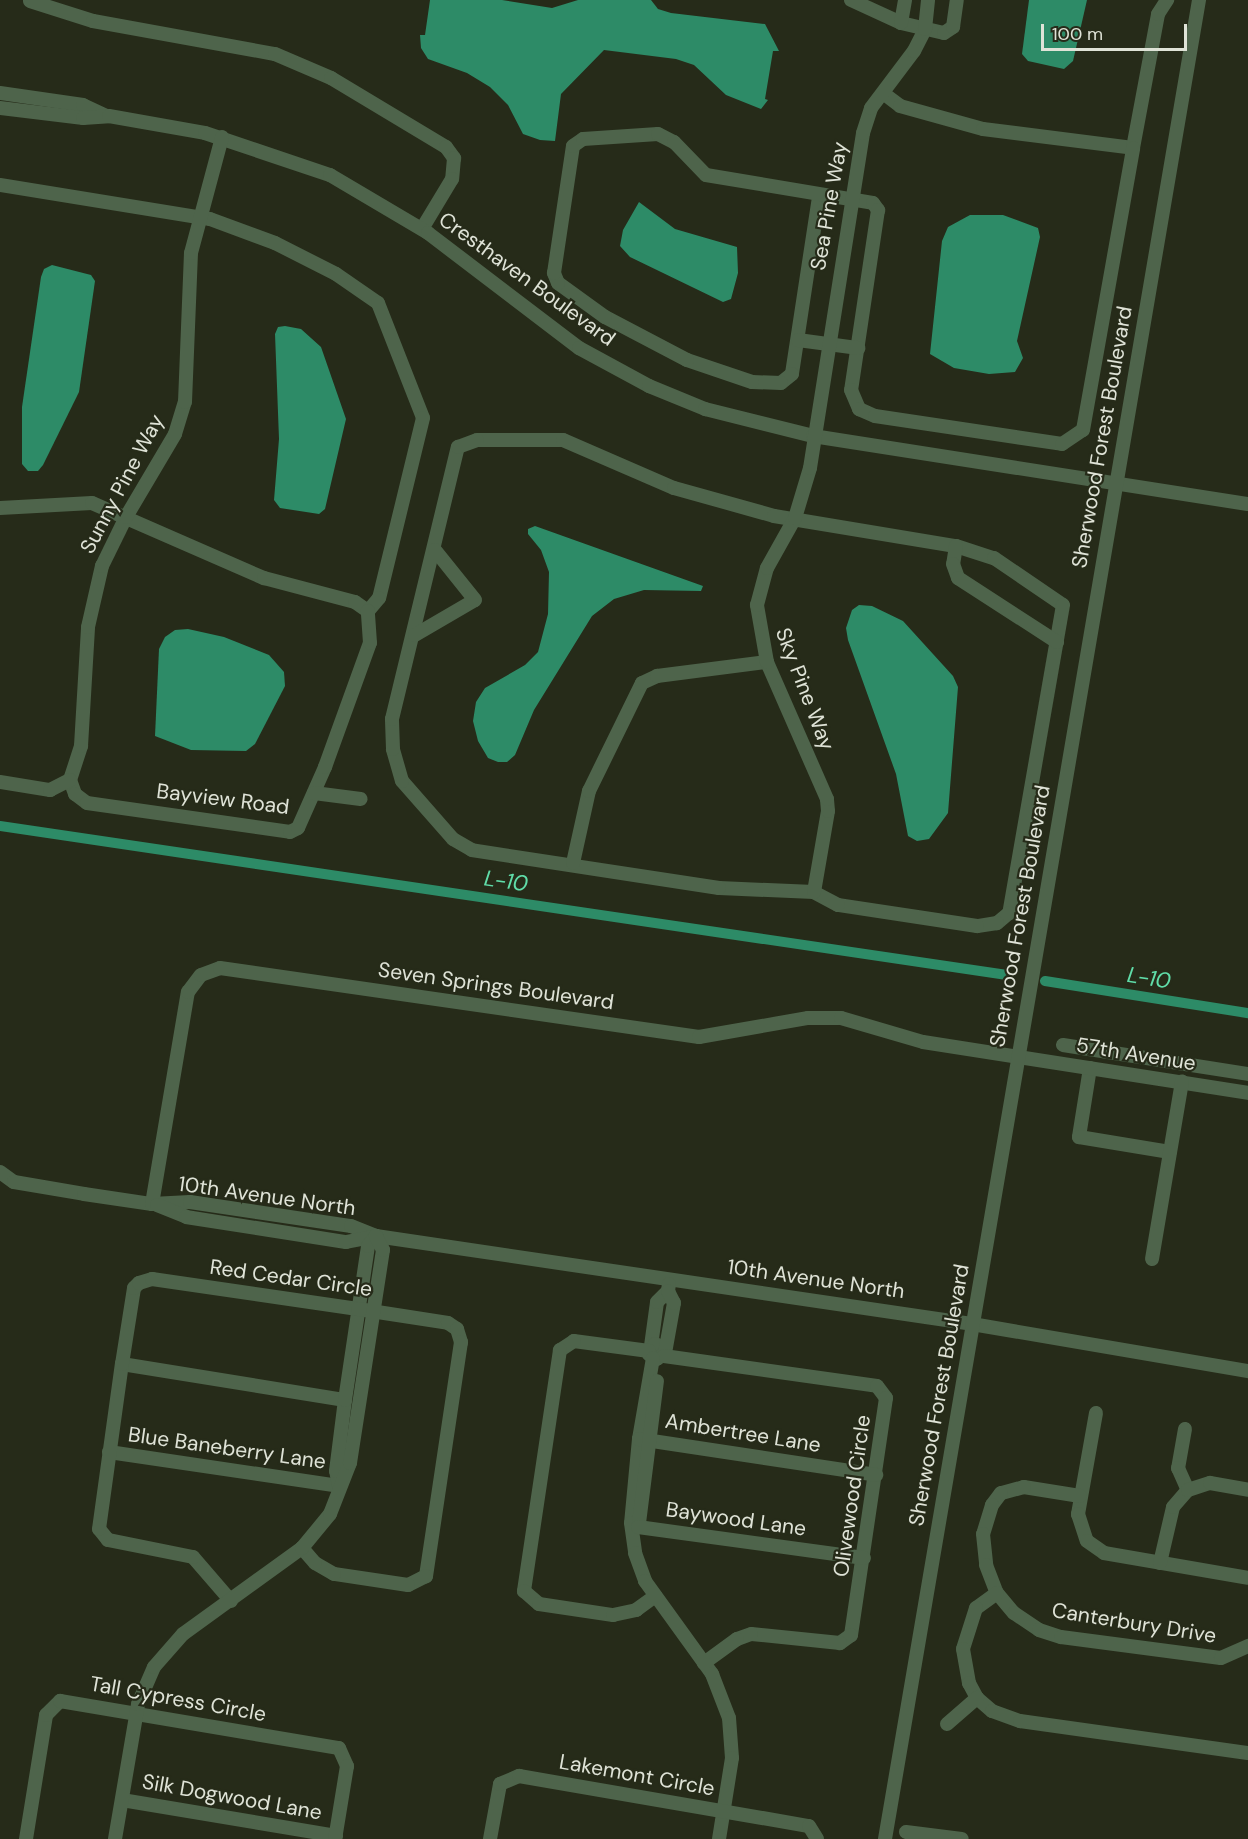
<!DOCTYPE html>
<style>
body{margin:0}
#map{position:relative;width:1248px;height:1839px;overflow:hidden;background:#262b19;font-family:"DM Sans",sans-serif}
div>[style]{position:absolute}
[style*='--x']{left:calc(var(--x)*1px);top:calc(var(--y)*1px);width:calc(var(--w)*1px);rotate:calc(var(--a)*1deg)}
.water>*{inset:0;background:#2d8b67}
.canal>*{height:10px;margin:-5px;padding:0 5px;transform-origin:5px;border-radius:5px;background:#2d8b67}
.minor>*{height:14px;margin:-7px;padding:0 7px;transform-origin:7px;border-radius:7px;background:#4e644b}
span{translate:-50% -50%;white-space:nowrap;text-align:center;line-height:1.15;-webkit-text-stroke:4.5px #262b19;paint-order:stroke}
.street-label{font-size:21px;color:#dfe3d7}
.water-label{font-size:22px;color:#60dda9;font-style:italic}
.scale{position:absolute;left:1041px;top:24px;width:146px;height:27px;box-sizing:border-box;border:3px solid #dfe3d7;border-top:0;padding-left:8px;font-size:18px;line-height:21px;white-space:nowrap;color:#dfe3d7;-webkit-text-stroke:4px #262b19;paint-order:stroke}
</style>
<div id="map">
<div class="water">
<div style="clip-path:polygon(430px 0,502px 0,552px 8px,578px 0,651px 0,658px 9px,671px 13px,765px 24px,779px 51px,773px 51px,765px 99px,768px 100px,761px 109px,726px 95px,694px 65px,676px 59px,604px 50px,561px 94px,555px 141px,540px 140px,523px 134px,508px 105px,490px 87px,467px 73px,428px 59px,421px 48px,420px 35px,425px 35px)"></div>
<div style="clip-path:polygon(1029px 0,1087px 0,1073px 61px,1064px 69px,1028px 61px,1022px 54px)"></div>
<div style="clip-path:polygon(639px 202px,675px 229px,737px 247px,738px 273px,731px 299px,723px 302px,630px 257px,620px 246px,623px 230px)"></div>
<div style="clip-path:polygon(970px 215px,1003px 215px,1038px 228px,1040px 237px,1017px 341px,1023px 358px,1015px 372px,989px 374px,954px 368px,930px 354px,942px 241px,948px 227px)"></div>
<div style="clip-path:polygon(52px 265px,91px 275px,95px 281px,79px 392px,43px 465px,38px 471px,28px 471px,22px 464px,22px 407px,41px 277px,44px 269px)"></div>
<div style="clip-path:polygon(285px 326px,301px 329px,321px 347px,346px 419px,325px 509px,319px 514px,280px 508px,274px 500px,279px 439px,275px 334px,278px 327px)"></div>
<div style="clip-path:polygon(535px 526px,703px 586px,701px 591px,644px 590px,614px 599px,592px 616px,534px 710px,515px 755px,507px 762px,498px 762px,488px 758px,478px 741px,473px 721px,476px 702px,485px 688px,525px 665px,538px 652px,548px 614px,549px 572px,541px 550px,528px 534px,528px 529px)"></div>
<div style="clip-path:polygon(859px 605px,872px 606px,903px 621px,953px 676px,958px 687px,948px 813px,929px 839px,917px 841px,908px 836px,896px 774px,848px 640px,846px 628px,852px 610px)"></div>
<div style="clip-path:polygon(188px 629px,224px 637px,269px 655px,284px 672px,285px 686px,255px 744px,246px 751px,191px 750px,155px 736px,159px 649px,165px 637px,175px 630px)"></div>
</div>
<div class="canal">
<div style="--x:0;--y:826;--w:1018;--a:8.42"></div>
<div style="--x:1045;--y:981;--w:206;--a:9"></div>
</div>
<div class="minor">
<div style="--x:851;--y:0;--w:55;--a:24.7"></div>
<div style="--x:901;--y:23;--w:44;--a:13.1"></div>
<div style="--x:944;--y:33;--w:11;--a:-34"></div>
<div style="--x:953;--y:27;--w:27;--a:-82"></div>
<div style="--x:30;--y:1;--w:66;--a:17.6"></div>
<div style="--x:93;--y:21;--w:185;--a:10.3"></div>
<div style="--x:275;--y:54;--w:61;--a:23.2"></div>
<div style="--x:331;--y:78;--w:134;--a:31"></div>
<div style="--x:446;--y:147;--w:14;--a:54"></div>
<div style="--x:454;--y:158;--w:21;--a:95"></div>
<div style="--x:452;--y:179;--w:58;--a:121"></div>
<div style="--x:901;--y:23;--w:23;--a:-80"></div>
<div style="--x:0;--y:93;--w:84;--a:8.2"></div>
<div style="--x:83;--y:105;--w:26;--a:25"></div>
<div style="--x:883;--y:93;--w:21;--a:37"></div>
<div style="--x:900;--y:106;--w:86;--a:15.5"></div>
<div style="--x:983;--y:129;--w:151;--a:7.2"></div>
<div style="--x:1133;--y:148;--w:136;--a:-79.4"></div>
<div style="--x:1158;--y:14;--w:17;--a:-57"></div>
<div style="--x:0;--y:108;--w:84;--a:6.9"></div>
<div style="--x:83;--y:118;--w:26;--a:-4"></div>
<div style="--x:109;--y:116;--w:97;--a:10"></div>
<div style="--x:205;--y:133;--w:132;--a:18.6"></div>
<div style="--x:330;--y:175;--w:114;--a:30.6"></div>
<div style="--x:428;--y:233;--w:190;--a:37.3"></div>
<div style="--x:579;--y:348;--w:80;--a:28.5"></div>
<div style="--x:649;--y:386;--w:61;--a:22.3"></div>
<div style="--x:705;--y:409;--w:111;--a:14"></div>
<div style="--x:813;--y:436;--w:440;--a:8.9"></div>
<div style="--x:0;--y:185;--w:213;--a:9.2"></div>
<div style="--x:210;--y:219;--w:69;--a:20.3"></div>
<div style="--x:275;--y:243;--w:68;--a:26.9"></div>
<div style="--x:336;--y:274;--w:51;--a:34.6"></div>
<div style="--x:378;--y:303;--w:123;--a:68.6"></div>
<div style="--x:423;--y:418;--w:185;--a:103.7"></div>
<div style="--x:379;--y:598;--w:17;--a:130"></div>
<div style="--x:819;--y:197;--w:179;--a:98.7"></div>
<div style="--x:792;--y:374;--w:14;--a:141"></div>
<div style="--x:781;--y:383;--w:29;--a:-178"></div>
<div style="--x:752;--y:382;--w:69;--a:-161.3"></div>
<div style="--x:687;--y:360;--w:93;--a:-152.3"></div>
<div style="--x:605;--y:317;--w:58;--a:-144.1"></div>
<div style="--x:558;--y:283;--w:11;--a:-112"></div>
<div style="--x:554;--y:273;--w:128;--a:-81.5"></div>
<div style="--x:573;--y:146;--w:12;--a:-35"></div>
<div style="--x:583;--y:139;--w:75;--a:-3.8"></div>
<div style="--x:658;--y:134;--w:18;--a:27"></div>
<div style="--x:674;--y:142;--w:46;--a:45.9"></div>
<div style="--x:706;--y:175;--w:169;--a:9.5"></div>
<div style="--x:873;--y:203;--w:9;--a:54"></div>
<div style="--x:878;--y:210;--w:182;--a:98.5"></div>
<div style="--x:851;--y:390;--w:21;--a:67"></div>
<div style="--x:859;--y:409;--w:17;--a:24"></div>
<div style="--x:875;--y:416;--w:189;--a:8.5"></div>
<div style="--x:1062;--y:444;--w:25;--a:-34"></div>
<div style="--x:1083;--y:430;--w:286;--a:-79.9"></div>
<div style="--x:798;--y:340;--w:61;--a:7.6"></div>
<div style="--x:477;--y:440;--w:86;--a:0"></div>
<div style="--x:563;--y:440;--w:121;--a:23.4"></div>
<div style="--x:674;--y:488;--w:104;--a:15.6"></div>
<div style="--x:774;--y:516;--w:184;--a:9.4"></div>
<div style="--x:956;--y:546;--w:40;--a:18"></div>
<div style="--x:994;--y:558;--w:83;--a:34.3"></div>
<div style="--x:1063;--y:605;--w:313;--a:99.9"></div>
<div style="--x:1009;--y:913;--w:16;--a:140"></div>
<div style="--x:997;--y:923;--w:20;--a:171"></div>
<div style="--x:977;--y:926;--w:141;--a:-171.4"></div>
<div style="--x:838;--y:905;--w:27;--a:-152"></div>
<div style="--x:814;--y:892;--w:95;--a:-177.6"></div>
<div style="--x:719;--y:888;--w:250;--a:-171.3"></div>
<div style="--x:472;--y:850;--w:22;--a:-150"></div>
<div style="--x:453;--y:839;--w:77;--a:-131.3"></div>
<div style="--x:402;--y:781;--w:33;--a:-106"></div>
<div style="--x:393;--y:749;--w:30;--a:-92"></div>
<div style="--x:392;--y:719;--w:280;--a:-76.4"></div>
<div style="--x:458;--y:447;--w:20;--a:-20"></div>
<div style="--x:0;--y:508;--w:92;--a:-3.1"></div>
<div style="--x:92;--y:503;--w:188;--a:23.6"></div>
<div style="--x:264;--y:578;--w:94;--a:14.8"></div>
<div style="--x:355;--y:602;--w:16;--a:35"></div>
<div style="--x:956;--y:546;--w:18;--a:99"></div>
<div style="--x:953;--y:564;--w:15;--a:70"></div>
<div style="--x:958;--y:578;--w:118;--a:32.9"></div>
<div style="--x:415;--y:635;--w:69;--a:-30.3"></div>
<div style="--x:475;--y:600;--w:64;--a:-128.7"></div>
<div style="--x:70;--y:780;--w:36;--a:-72"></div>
<div style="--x:81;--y:746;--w:119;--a:-86.6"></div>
<div style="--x:88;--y:627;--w:63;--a:-77.1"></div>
<div style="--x:102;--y:566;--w:55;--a:-63.9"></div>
<div style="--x:126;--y:517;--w:96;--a:-59.4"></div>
<div style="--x:175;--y:434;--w:34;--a:-73"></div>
<div style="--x:185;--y:402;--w:149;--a:-87.7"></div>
<div style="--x:191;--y:253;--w:120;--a:-75"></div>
<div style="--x:70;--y:780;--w:15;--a:70"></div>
<div style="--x:75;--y:794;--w:15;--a:37"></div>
<div style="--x:87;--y:803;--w:205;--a:8.1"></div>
<div style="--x:290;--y:832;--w:9;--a:-27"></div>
<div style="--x:298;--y:828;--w:67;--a:-66.1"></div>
<div style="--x:325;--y:767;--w:132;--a:-70.1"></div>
<div style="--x:370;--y:643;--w:32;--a:-94"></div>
<div style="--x:0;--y:782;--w:51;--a:9.1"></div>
<div style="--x:50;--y:790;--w:22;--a:-27"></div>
<div style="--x:314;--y:793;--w:47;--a:7.3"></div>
<div style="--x:573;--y:863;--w:74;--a:-77.5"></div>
<div style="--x:589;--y:791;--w:120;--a:-63.9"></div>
<div style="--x:642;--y:683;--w:17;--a:-25"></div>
<div style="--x:657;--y:676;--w:111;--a:-7.3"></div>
<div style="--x:814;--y:892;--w:82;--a:-80.2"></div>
<div style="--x:828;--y:811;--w:12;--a:-95"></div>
<div style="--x:827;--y:799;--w:150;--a:-113.7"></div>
<div style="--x:767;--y:662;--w:58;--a:-100"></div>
<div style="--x:757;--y:605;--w:38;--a:-75"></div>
<div style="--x:767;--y:568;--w:57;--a:-60.8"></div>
<div style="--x:795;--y:518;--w:52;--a:-73.3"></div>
<div style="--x:810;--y:468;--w:339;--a:-81"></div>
<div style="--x:863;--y:133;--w:26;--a:-72"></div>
<div style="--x:871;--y:108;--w:71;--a:-53"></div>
<div style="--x:914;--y:51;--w:25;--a:-63"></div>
<div style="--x:925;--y:29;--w:29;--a:-84"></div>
<div style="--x:1063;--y:1045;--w:187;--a:8.9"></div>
<div style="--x:1090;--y:1068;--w:70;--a:99.1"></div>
<div style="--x:1079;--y:1137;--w:92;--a:9.4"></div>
<div style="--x:0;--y:1172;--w:17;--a:36"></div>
<div style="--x:14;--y:1182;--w:71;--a:9.7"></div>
<div style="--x:84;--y:1194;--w:69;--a:8.4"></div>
<div style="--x:152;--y:1204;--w:38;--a:-3"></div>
<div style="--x:190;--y:1202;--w:163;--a:8.5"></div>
<div style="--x:351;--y:1226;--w:27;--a:22"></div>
<div style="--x:376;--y:1236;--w:602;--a:8.4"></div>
<div style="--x:972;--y:1324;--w:280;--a:9.7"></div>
<div style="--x:152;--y:1204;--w:215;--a:-80.4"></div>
<div style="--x:188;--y:992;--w:21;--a:-53"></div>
<div style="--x:201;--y:975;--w:20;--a:-20"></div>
<div style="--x:220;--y:968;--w:484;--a:8.2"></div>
<div style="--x:699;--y:1037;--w:111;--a:-9.9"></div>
<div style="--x:808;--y:1018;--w:33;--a:0"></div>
<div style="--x:841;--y:1018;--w:85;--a:16.3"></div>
<div style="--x:923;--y:1042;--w:329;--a:8.9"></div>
<div style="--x:157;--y:1205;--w:31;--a:22"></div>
<div style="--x:186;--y:1217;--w:162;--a:8.9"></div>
<div style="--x:346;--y:1242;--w:31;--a:-11"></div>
<div style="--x:1152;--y:1259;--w:180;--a:-80.4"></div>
<div style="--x:651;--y:1346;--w:44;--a:-82.2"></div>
<div style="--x:657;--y:1302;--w:16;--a:-45"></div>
<div style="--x:668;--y:1291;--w:7;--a:-82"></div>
<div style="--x:664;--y:1348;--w:10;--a:-156"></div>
<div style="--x:655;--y:1344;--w:12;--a:121"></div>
<div style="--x:649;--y:1354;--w:9;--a:32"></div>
<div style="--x:657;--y:1359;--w:10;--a:-37"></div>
<div style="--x:665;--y:1353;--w:51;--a:-79.8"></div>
<div style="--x:674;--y:1303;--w:13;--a:-117"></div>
<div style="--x:649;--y:1351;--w:76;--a:-172.4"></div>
<div style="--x:574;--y:1341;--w:17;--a:147"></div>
<div style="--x:560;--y:1350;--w:244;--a:98.5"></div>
<div style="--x:524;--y:1591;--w:20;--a:41"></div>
<div style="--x:539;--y:1604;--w:75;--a:8.5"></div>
<div style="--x:613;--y:1615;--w:24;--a:-12"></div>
<div style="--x:636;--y:1610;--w:24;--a:-36"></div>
<div style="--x:664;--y:1356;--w:215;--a:8"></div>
<div style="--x:877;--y:1386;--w:15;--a:53"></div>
<div style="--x:886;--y:1398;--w:240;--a:98.4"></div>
<div style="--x:851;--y:1635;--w:14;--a:144"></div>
<div style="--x:840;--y:1643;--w:89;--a:-174.2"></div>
<div style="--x:751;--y:1634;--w:15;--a:160"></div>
<div style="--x:737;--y:1639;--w:41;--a:144"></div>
<div style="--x:653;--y:1358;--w:82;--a:99.8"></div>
<div style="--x:639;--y:1439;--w:84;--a:95.4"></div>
<div style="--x:631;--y:1523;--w:30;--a:82"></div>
<div style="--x:635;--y:1553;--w:30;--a:70"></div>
<div style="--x:645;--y:1581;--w:115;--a:54.2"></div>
<div style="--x:712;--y:1674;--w:47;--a:68.9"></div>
<div style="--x:729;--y:1718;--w:40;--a:85.7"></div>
<div style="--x:732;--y:1758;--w:82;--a:99.1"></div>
<div style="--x:122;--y:1364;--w:226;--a:9.2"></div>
<div style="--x:1096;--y:1413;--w:103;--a:100.1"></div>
<div style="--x:1078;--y:1514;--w:28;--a:72"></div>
<div style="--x:1087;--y:1541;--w:21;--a:35"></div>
<div style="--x:1104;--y:1553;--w:146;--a:9.8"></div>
<div style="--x:1185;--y:1429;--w:40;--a:100"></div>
<div style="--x:1178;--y:1468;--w:24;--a:66"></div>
<div style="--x:639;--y:1439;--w:240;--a:8.6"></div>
<div style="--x:109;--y:1452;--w:232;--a:8.4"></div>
<div style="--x:339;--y:1486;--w:15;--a:-101"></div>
<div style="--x:336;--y:1471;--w:72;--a:-82.8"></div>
<div style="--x:345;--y:1400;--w:156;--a:-81.5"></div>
<div style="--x:368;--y:1246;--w:13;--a:-51"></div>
<div style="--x:1080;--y:1496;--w:57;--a:-170.9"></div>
<div style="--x:1024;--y:1487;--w:24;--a:165"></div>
<div style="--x:1001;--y:1493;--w:15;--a:127"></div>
<div style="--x:992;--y:1505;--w:30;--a:107"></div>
<div style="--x:983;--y:1534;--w:31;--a:84"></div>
<div style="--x:986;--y:1565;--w:30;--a:69"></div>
<div style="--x:997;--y:1593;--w:26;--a:50"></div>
<div style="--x:1014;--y:1613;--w:30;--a:34"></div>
<div style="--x:1039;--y:1630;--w:23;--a:18"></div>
<div style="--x:1061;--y:1637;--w:161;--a:7.5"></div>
<div style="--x:1221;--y:1658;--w:30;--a:-24"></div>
<div style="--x:639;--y:1523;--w:143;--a:-82.8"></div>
<div style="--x:638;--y:1527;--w:228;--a:7.8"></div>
<div style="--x:1160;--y:1563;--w:57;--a:-76.9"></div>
<div style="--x:1173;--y:1507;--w:23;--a:-49"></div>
<div style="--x:1188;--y:1490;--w:23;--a:-18"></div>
<div style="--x:1210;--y:1483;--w:39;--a:10"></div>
<div style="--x:997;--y:1593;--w:26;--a:144"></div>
<div style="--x:976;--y:1608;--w:43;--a:107.6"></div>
<div style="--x:963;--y:1649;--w:35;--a:80"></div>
<div style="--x:969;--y:1683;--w:17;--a:62"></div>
<div style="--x:977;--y:1698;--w:20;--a:41"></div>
<div style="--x:992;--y:1711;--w:30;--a:20"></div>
<div style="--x:1020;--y:1721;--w:230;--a:8"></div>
<div style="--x:231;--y:1601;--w:58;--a:-130.8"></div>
<div style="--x:193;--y:1557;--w:87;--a:-168.7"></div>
<div style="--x:108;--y:1540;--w:14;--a:-129"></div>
<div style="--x:99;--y:1529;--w:167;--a:-82.1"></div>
<div style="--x:122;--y:1364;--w:77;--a:-81"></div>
<div style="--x:134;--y:1288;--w:7;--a:-45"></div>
<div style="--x:139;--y:1283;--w:14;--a:-17"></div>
<div style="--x:152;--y:1279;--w:208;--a:8.3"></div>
<div style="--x:358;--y:1309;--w:91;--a:8.8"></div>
<div style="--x:448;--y:1323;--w:11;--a:34"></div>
<div style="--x:457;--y:1329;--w:14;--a:73"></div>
<div style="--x:461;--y:1342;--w:237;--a:98.5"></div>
<div style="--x:426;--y:1576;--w:20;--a:153"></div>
<div style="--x:408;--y:1585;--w:75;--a:-171.5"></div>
<div style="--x:334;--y:1574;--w:22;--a:-150"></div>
<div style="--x:315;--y:1563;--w:20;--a:-131"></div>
<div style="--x:947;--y:1724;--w:40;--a:-41"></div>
<div style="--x:122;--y:1800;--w:217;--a:9.5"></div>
<div style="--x:906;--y:1832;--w:56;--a:7.1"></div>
<div style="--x:26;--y:1839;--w:126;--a:-80.8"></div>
<div style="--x:46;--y:1715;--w:20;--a:-45"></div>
<div style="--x:60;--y:1701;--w:283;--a:9.6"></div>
<div style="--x:339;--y:1748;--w:20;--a:66"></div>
<div style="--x:347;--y:1766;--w:74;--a:99.3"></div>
<div style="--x:115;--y:1839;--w:137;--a:-80.3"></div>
<div style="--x:138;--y:1704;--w:40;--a:-66.6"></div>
<div style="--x:154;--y:1667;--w:44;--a:-48.7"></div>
<div style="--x:183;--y:1634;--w:147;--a:-35.9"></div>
<div style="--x:302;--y:1548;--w:44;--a:-50.5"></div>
<div style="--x:330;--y:1514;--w:55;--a:-68.6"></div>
<div style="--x:350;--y:1463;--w:216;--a:-81.2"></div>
<div style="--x:383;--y:1250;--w:16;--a:-117"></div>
<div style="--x:490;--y:1839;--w:56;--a:-79.7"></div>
<div style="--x:500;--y:1784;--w:21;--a:-23"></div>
<div style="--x:519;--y:1776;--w:294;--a:9.8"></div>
<div style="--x:809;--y:1826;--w:15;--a:58"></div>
<div style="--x:885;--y:1839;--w:1866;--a:-80.31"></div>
</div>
<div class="street-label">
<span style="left:829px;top:206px;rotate:-80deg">Sea Pine Way</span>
<span style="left:527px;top:279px;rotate:36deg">Cresthaven Boulevard</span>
<span style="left:1102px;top:437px;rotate:-80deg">Sherwood Forest Boulevard</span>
<span style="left:122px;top:484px;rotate:-62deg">Sunny Pine Way</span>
<span style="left:805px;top:689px;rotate:69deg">Sky Pine Way</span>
<span style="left:223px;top:799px;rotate:7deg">Bayview Road</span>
<span style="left:1020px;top:916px;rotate:-80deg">Sherwood Forest Boulevard</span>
<span style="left:496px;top:986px;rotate:8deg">Seven Springs Boulevard</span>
<span style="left:1136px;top:1054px;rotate:9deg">57th Avenue</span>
<span style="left:267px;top:1196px;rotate:8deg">10th Avenue North</span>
<span style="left:291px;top:1278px;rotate:8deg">Red Cedar Circle</span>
<span style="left:816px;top:1279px;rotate:8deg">10th Avenue North</span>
<span style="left:939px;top:1395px;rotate:-80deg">Sherwood Forest Boulevard</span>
<span style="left:743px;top:1433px;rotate:9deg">Ambertree Lane</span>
<span style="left:227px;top:1448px;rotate:8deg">Blue Baneberry Lane</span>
<span style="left:852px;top:1496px;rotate:-82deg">Olivewood Circle</span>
<span style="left:736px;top:1519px;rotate:8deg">Baywood Lane</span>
<span style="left:1134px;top:1623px;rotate:9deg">Canterbury Drive</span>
<span style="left:178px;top:1699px;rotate:10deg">Tall Cypress Circle</span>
<span style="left:637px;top:1775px;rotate:10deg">Lakemont Circle</span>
<span style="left:232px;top:1797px;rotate:10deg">Silk Dogwood Lane</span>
</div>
<div class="water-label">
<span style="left:506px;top:881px;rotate:8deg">L-10</span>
<span style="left:1149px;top:978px;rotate:9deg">L-10</span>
</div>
<div class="scale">100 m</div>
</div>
